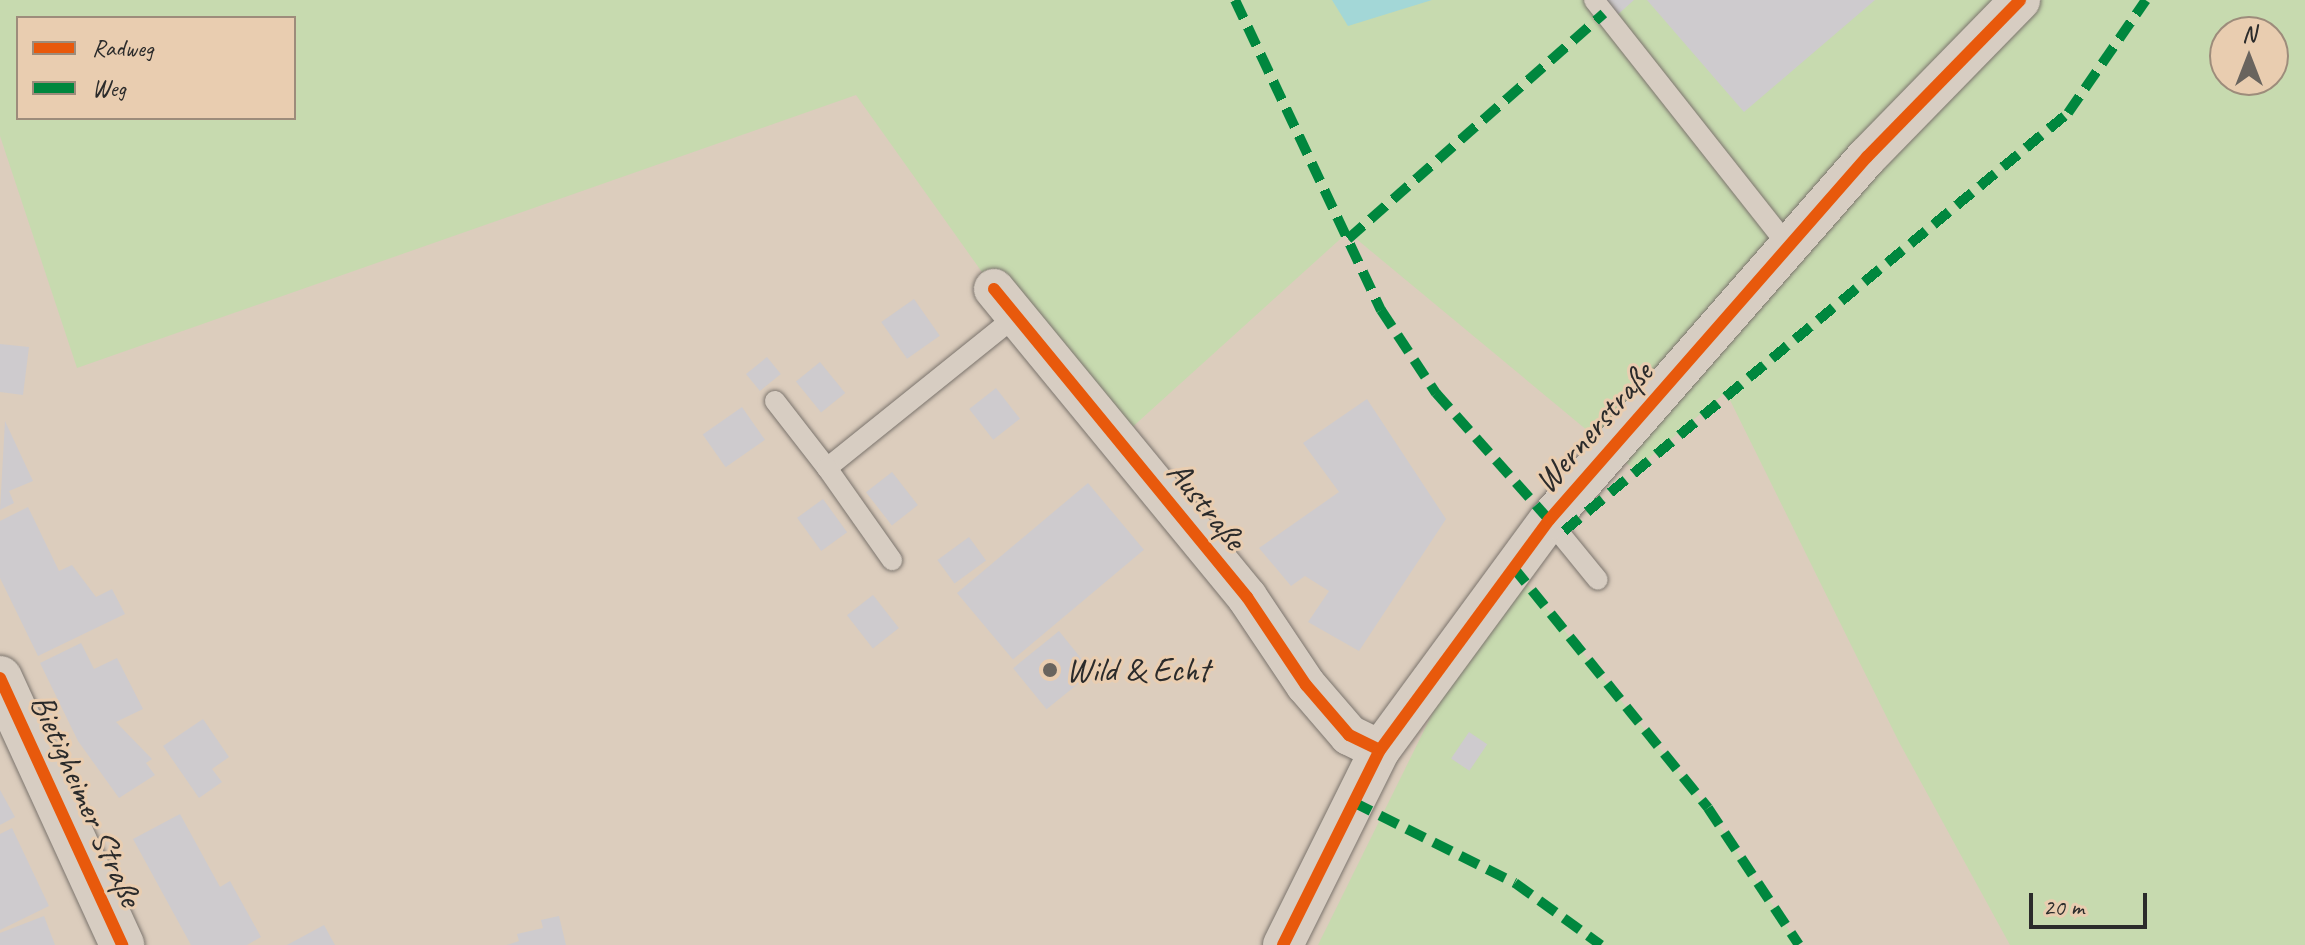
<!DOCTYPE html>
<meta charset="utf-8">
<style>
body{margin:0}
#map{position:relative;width:2305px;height:945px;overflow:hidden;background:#dccdbd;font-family:Caveat,sans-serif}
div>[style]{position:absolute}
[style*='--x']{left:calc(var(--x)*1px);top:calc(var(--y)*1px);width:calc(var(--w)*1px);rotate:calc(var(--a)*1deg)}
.green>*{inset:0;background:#c7daaf}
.water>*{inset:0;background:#a3d7d7}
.building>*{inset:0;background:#cecbce;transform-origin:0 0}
.roads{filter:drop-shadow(0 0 2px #7b746d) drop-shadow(0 0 2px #7b746d)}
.service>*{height:20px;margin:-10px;padding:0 10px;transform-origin:10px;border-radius:10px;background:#d7cdc2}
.minor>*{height:40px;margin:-20px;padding:0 20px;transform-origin:20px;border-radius:20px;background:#d7cdc2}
.tertiary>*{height:44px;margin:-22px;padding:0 22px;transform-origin:22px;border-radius:22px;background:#d7cdc2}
.quiet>*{height:10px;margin-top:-5px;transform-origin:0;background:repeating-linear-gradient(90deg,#00873e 0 20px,transparent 0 30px)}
.cycleway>*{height:12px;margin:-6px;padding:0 6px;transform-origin:6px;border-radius:6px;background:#e8590c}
.dots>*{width:22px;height:22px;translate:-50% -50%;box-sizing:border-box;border:4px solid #e9cdb0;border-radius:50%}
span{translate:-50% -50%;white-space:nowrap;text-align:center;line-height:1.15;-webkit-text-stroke:6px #e9cdb0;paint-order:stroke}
.street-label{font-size:34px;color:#2b2b2b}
.poi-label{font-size:34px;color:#2b2b2b}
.left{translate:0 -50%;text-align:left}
.legend{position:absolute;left:16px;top:16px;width:280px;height:104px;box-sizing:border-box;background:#e9cdb0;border:2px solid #9d8c7b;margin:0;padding:10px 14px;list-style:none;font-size:24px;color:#2b2b2b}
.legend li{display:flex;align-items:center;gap:16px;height:40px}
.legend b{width:40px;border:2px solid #9d8c7b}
.north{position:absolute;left:2209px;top:16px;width:80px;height:80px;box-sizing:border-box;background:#e9cdb0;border:2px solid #9d8c7b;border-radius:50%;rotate:0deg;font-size:22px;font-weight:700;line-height:32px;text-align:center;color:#2b2b2b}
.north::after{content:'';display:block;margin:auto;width:28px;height:36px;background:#69645e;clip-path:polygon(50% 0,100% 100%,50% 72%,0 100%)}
.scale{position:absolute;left:2029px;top:893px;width:118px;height:36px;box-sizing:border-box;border:4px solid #2b2b2b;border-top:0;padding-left:10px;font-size:24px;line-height:28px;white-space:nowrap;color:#2b2b2b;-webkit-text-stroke:6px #e9cdb0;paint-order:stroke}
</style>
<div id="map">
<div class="green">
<div style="clip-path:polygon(evenodd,0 0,2305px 0,2305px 945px,2010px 945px,1899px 742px,1726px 392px,1635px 470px,1348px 232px,1118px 440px,994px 289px,856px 95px,77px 368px,0 136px,0 0,18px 18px,294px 18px,294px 118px,18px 118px,18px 18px,0 0,2225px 32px,2273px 32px,2273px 80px,2225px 80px,2225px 32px)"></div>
<div style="clip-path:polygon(1513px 567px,1708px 808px,1799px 945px,1318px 945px,1487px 603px)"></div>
</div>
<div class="water">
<div style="clip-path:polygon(1332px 0,1432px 0,1348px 26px)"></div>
</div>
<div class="building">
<div style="clip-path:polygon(1601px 0,1634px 0,1615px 17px)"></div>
<div style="clip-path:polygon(1647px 0,1875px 0,1744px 112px)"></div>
<div style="left:914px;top:299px;width:45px;height:40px;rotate:55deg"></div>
<div style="clip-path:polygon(0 344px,29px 347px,23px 395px,0 392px)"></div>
<div style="left:767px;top:357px;width:22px;height:27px;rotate:51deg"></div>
<div style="left:820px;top:362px;width:40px;height:31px;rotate:51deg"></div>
<div style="left:996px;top:388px;width:39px;height:34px;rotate:52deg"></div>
<div style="clip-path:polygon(1367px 399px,1446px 519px,1359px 651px,1308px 622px,1329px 591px,1305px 576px,1291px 586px,1259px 548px,1339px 492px,1303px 443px)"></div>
<div style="left:742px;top:407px;width:40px;height:48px;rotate:55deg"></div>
<div style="clip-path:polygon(5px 421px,33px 481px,9px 491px,14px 503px,0 510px)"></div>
<div style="left:892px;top:472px;width:42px;height:33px;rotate:52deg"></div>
<div style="left:1088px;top:483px;width:87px;height:171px;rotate:50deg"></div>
<div style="left:823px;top:499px;width:41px;height:32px;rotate:54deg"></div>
<div style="clip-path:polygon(28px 507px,59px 571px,72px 565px,96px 597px,112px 589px,125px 614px,38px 656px,0 578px,0 521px)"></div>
<div style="left:969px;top:537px;width:29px;height:39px;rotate:54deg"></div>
<div style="left:873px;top:595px;width:42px;height:33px;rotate:52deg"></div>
<div style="left:1059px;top:631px;width:53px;height:59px;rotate:51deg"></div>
<div style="clip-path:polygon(81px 643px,94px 669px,117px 658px,143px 709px,116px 722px,152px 759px,146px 763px,155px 775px,119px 798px,78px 741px,40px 663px)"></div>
<div style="clip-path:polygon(203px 719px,229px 757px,212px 769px,222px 782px,199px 798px,163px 746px)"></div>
<div style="left:1469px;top:732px;width:22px;height:32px;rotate:34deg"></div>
<div style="clip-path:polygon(0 790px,15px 817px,0 825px)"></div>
<div style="clip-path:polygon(180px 814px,220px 887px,230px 881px,261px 937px,247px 945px,191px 945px,133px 839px)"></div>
<div style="clip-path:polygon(12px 828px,49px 906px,0 930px,0 834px)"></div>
<div style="clip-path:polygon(44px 916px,55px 945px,0 945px,0 933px)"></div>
<div style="clip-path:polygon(559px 916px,566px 945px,507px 945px,519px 941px,517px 934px,543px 928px,541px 920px)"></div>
<div style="clip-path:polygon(324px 925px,335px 945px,287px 945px)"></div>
</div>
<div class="roads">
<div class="service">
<div style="--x:1594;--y:0;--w:313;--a:51.7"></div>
<div style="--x:775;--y:401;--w:85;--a:52.2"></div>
<div style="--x:827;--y:468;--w:243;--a:-38.8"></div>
<div style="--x:827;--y:468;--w:113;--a:54.8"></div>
<div style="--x:1549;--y:520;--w:77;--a:50.8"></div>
</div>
<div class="minor">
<div style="--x:994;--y:289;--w:399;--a:50.6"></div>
<div style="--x:1247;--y:597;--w:106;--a:56.2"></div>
<div style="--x:1306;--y:685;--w:66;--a:49.3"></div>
<div style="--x:1349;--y:735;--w:34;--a:26"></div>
<div style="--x:1283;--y:945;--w:218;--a:-63.6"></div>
<div style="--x:1380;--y:750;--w:285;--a:-53.7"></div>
<div style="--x:1549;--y:520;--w:483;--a:-48.8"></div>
<div style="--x:1867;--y:157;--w:219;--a:-45.7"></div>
</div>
<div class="tertiary">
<div style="--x:0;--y:678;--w:294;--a:65.4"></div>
</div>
</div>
<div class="quiet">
<div style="--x:1235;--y:0;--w:343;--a:64.8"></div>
<div style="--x:1381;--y:310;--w:100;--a:56.5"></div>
<div style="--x:1436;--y:393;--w:170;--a:48.3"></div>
<div style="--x:1348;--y:239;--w:341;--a:-41.4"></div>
<div style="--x:1564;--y:531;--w:655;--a:-39.67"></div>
<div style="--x:2068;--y:113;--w:137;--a:-55.4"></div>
<div style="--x:1513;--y:567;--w:310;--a:51"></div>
<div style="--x:1708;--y:808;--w:164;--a:56.4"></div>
<div style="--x:1353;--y:802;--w:181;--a:26.6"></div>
<div style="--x:1515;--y:883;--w:106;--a:35.8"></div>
</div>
<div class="cycleway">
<div style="--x:994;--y:289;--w:399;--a:50.6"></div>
<div style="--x:1247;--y:597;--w:106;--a:56.2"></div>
<div style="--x:1306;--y:685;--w:66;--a:49.3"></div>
<div style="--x:1349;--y:735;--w:34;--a:26"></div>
<div style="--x:0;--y:678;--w:294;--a:65.4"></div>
<div style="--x:1283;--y:945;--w:218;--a:-63.6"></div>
<div style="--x:1380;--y:750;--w:285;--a:-53.7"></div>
<div style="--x:1549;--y:520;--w:483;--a:-48.8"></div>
<div style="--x:1867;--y:157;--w:219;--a:-45.7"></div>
</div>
<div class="dots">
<div style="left:1050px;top:670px;background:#69645e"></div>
</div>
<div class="street-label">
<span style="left:1593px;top:427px;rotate:-49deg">Wernerstraße</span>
<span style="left:1207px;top:505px;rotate:51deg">Austraße</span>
<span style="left:87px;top:800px;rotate:66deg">Bietigheimer Straße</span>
</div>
<div class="poi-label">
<span class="left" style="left:1066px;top:670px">Wild &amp; Echt</span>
</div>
<ul class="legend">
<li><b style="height:10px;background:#e8590c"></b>Radweg</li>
<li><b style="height:10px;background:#00873e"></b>Weg</li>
</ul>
<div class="north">N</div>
<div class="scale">20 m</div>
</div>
